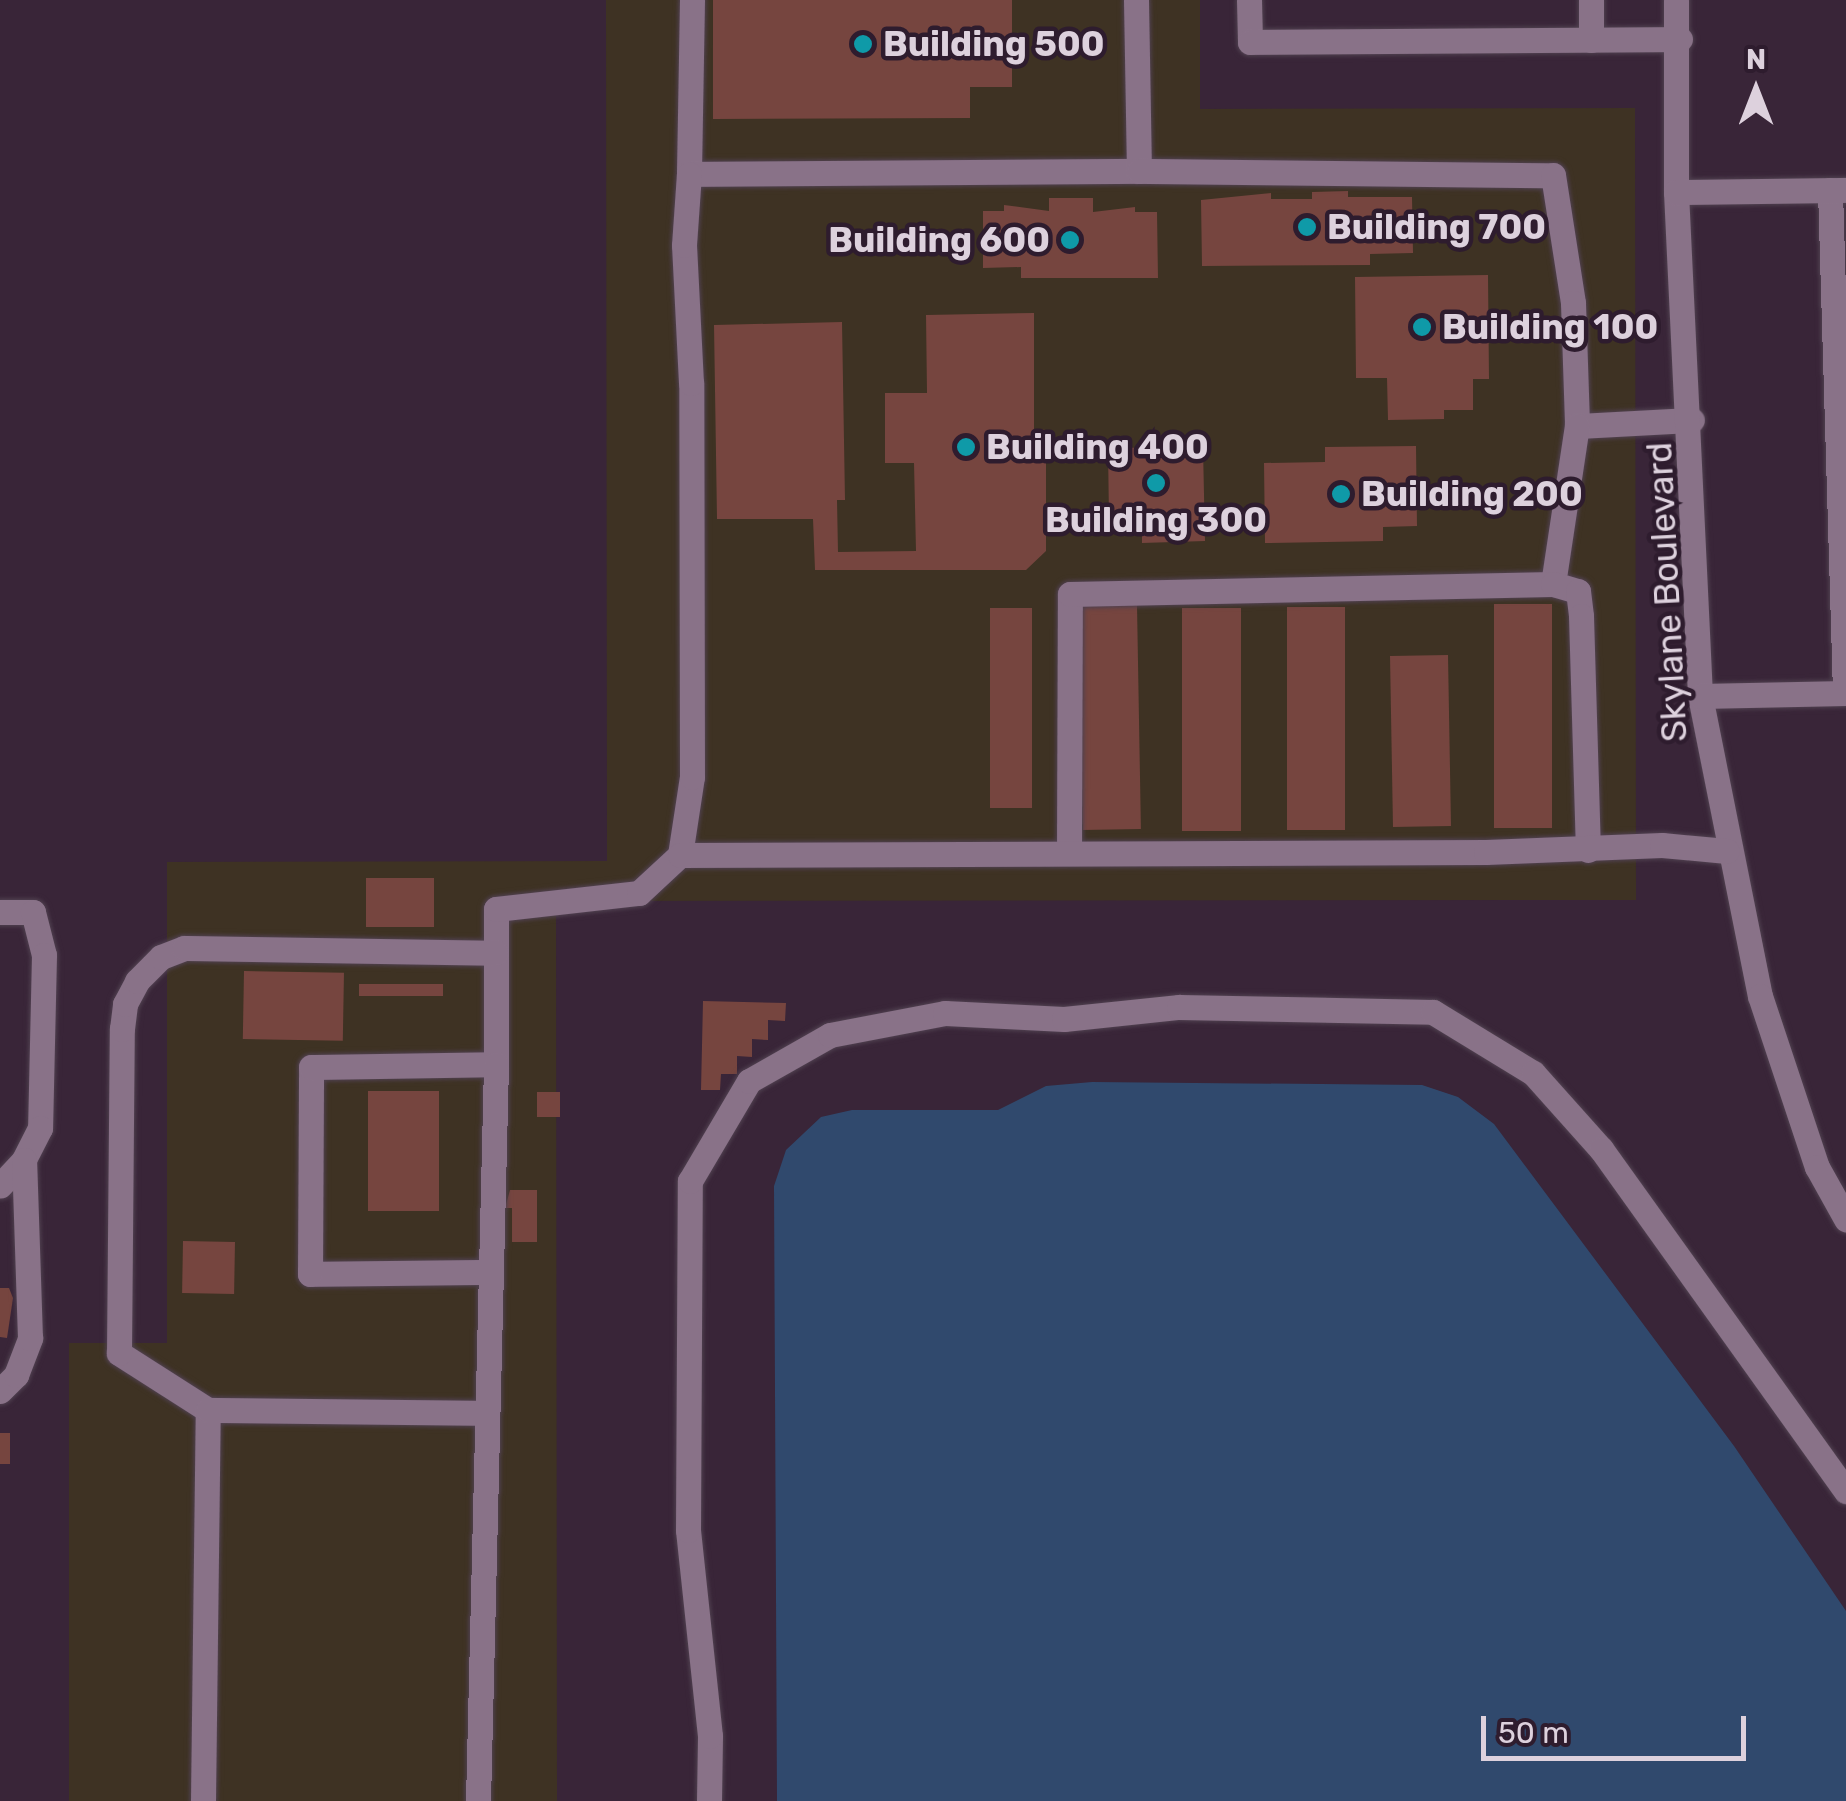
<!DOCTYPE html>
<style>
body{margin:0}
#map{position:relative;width:1846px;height:1801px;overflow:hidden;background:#392538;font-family:Rubik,sans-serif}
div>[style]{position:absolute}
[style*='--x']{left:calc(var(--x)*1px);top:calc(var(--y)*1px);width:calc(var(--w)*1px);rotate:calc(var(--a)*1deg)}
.education>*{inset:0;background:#3e3223}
.water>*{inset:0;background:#30496d}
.building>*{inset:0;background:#76453f;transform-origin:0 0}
.roads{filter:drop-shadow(0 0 2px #504150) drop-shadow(0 0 2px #504150)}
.minor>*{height:25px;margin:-12.5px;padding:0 12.5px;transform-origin:12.5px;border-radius:12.5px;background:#897288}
.dots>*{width:28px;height:28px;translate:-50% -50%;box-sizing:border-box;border:5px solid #2e1c2e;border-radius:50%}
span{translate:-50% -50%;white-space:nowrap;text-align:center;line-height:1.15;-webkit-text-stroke:9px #2e1c2e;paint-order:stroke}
.poi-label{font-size:35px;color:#ddd1dd;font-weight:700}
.left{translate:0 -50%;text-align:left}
.right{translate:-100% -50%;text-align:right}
.street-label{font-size:35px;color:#ddd1dd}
.north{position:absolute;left:1706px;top:40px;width:100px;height:100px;-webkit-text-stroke:8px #2e1c2e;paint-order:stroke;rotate:0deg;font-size:28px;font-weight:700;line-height:40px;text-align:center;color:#ddd1dd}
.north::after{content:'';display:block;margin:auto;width:35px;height:45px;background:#ddd1dd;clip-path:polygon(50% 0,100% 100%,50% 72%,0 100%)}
.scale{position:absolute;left:1481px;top:1716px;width:265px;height:45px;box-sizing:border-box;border:5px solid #ddd1dd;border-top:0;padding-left:12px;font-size:30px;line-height:35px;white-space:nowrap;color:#ddd1dd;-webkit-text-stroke:8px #2e1c2e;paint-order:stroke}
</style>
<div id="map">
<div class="education">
<div style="clip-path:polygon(606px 0,1200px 0,1200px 109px,1635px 108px,1636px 900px,556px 901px,557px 1801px,69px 1801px,69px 1343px,167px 1343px,167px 862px,607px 861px)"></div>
</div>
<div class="water">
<div style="clip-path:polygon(1092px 1082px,1422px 1085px,1458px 1097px,1494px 1124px,1734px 1446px,1846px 1611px,1846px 1801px,777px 1801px,774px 1186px,786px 1150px,821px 1117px,852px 1110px,998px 1110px,1046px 1086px)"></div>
</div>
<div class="building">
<div style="clip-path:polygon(713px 0,1012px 0,1012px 87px,970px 87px,970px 118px,713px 119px)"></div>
<div style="clip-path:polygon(1348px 191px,1348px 197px,1412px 197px,1413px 253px,1370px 254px,1370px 265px,1202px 266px,1201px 200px,1271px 193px,1271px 199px,1312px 199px,1312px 192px)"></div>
<div style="clip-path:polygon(1049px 198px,1093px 198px,1093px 212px,1135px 207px,1135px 212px,1157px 212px,1158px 278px,1021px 278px,1021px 267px,983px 268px,983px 211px,1004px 211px,1004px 205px,1049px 211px)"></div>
<div style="clip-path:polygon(1488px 275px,1489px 379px,1473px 379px,1473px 410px,1444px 410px,1444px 419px,1388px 420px,1387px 378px,1356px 378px,1355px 277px)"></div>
<div style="clip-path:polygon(1034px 313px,1034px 429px,1046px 430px,1046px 551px,1026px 570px,815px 570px,813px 519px,717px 519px,714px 325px,842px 322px,845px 500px,837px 500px,838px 552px,916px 551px,914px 463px,885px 463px,885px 393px,927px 393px,926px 315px)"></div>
<div style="clip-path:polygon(1416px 446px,1417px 526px,1383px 527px,1383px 541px,1265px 543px,1264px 463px,1325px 462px,1325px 447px)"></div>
<div style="clip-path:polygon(1203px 447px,1205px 541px,1142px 543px,1142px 526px,1109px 519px,1108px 448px)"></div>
<div style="left:1494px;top:604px;width:58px;height:224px"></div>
<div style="left:1137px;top:605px;width:224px;height:58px;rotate:89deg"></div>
<div style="left:1287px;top:607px;width:58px;height:223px"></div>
<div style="left:990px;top:608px;width:42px;height:200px"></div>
<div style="left:1241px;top:608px;width:223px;height:59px;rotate:90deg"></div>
<div style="left:1448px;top:655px;width:171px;height:58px;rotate:89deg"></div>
<div style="left:366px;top:878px;width:68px;height:49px"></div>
<div style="left:244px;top:971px;width:100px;height:68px;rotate:1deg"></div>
<div style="left:443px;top:984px;width:12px;height:84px;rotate:90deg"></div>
<div style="clip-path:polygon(703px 1001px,786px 1003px,785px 1021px,768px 1020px,768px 1040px,752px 1039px,752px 1057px,737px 1056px,737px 1074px,721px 1074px,720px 1090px,701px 1090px)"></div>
<div style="left:439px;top:1091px;width:120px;height:71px;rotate:90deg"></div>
<div style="left:537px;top:1092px;width:23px;height:25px"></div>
<div style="clip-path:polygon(510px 1190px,537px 1190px,537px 1242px,512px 1242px,512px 1208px,505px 1208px)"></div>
<div style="left:183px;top:1241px;width:52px;height:52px;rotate:1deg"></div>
<div style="clip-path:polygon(0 1288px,9px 1288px,13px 1298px,7px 1338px,0 1337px)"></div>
<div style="left:0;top:1433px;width:10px;height:31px"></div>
</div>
<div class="roads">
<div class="minor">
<div style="--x:692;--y:0;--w:174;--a:91"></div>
<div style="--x:689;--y:174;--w:450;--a:-0.4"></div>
<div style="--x:1136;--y:0;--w:171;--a:89"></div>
<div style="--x:1139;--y:171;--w:414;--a:0.6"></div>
<div style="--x:1553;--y:175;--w:130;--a:81.1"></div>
<div style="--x:1573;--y:303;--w:123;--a:88.1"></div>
<div style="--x:1577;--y:426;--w:115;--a:-3"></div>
<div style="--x:1249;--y:0;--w:42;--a:88.6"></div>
<div style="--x:1250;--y:42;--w:430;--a:-0.4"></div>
<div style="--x:1591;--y:0;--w:40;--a:90"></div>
<div style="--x:1676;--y:0;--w:192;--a:90"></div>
<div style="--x:1676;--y:192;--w:505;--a:87.27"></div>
<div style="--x:1700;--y:696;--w:306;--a:78.7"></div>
<div style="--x:1760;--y:996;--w:180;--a:71.6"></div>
<div style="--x:1817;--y:1167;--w:60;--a:60.9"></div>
<div style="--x:1830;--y:190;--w:503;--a:88.29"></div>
<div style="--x:1676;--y:192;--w:170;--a:-0.7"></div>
<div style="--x:1553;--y:584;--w:160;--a:-81.4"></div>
<div style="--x:1700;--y:696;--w:146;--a:-1.2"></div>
<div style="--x:1069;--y:853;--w:259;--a:-89.8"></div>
<div style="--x:1070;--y:594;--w:483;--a:-1.2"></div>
<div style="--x:1553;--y:584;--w:26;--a:16"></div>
<div style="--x:1578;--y:591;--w:25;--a:83"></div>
<div style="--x:1581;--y:616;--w:234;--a:88.3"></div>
<div style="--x:680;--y:855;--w:79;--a:-81.3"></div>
<div style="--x:692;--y:777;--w:394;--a:-90.1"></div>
<div style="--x:691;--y:383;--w:138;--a:-92.9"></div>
<div style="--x:684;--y:245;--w:71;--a:-86"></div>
<div style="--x:0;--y:912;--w:33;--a:0"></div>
<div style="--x:33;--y:912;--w:44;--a:75.7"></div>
<div style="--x:44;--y:955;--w:173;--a:91.3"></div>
<div style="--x:40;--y:1128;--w:36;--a:117"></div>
<div style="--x:24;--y:1160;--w:35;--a:133"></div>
<div style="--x:490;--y:1272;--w:180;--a:179.4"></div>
<div style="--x:310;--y:1274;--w:207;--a:-89.7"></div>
<div style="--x:311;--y:1067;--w:185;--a:-0.9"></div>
<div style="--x:496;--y:1064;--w:155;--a:-90"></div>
<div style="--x:496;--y:909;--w:144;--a:-6.4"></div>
<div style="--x:639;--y:893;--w:56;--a:-42.8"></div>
<div style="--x:680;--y:855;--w:806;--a:-0.21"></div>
<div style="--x:1486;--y:852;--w:176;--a:-2.3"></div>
<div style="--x:1662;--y:845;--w:65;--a:5.3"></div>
<div style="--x:0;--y:1391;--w:23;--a:-45"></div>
<div style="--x:16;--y:1375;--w:40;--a:-69"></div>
<div style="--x:30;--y:1338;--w:178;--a:-91.9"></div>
<div style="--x:208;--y:1410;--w:106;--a:-147.4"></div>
<div style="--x:119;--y:1353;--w:324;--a:-89.5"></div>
<div style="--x:122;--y:1029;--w:25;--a:-83"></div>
<div style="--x:125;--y:1004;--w:26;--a:-62"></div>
<div style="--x:137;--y:981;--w:34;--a:-45"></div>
<div style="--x:161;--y:957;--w:25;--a:-21"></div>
<div style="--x:184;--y:948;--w:312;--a:0.9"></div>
<div style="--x:203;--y:1801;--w:391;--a:-89.3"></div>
<div style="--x:208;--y:1410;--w:277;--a:0.6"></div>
<div style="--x:478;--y:1801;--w:737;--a:-88.6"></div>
<div style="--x:709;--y:1801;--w:65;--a:-89.1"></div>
<div style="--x:710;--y:1736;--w:207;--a:-96.1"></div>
<div style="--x:688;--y:1530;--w:349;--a:-89.7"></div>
<div style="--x:690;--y:1181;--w:116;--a:-59.5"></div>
<div style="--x:749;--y:1081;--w:93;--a:-29.6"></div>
<div style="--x:830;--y:1035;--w:117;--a:-10.8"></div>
<div style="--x:945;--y:1013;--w:119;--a:2.9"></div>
<div style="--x:1064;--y:1019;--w:116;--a:-6"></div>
<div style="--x:1179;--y:1007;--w:254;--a:1.1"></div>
<div style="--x:1433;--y:1012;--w:117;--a:31.4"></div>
<div style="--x:1533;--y:1073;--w:102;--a:48.2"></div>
<div style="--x:1601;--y:1149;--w:421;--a:54.4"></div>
</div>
</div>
<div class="dots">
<div style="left:863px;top:44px;background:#0f9aa8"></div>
<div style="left:1307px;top:227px;background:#0f9aa8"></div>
<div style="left:1070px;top:240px;background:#0f9aa8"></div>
<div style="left:1422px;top:327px;background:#0f9aa8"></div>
<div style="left:966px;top:447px;background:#0f9aa8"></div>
<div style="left:1156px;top:483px;background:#0f9aa8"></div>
<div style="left:1341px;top:494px;background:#0f9aa8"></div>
</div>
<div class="poi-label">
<span class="left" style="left:883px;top:44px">Building 500</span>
<span class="left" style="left:1327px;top:227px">Building 700</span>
<span class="right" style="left:1050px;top:240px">Building 600</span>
<span class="left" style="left:1442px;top:327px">Building 100</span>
<span class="left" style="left:986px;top:447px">Building 400</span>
<span class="left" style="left:1361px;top:494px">Building 200</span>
<span style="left:1156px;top:520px">Building 300</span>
</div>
<div class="street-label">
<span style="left:1667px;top:592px;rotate:-93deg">Skylane Boulevard</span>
</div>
<div class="north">N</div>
<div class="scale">50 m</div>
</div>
